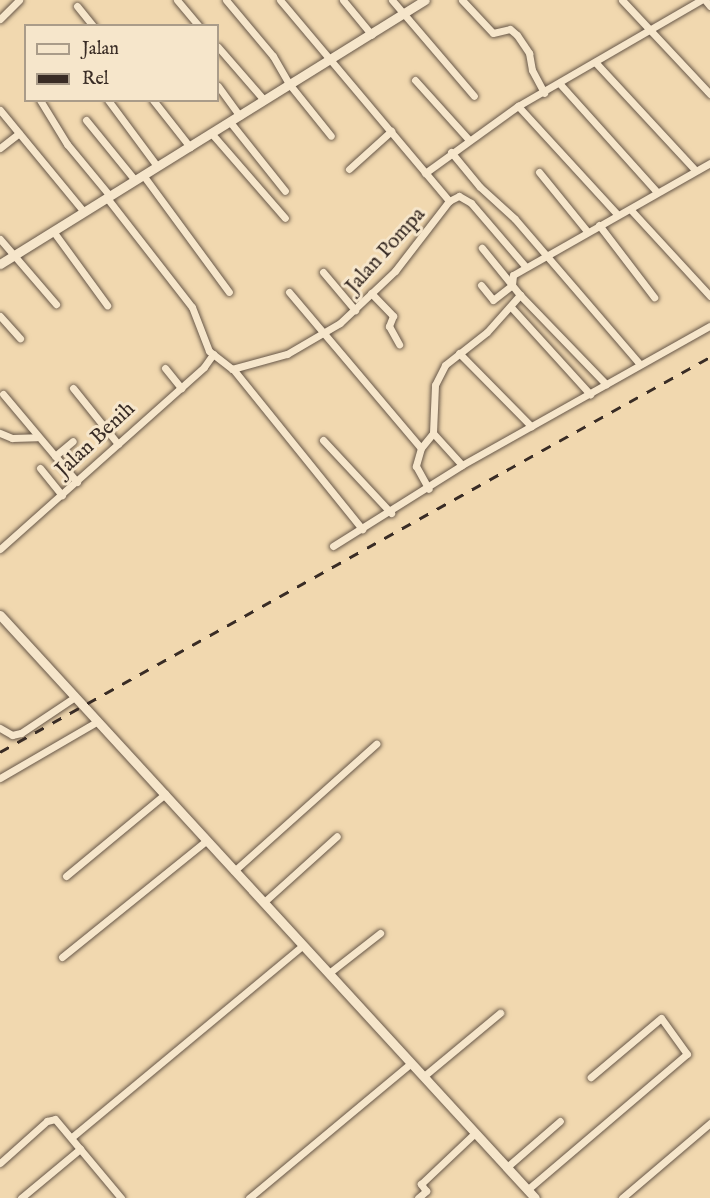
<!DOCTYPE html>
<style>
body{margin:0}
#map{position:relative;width:710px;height:1198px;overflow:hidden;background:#f1d8af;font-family:"IM FELL English",serif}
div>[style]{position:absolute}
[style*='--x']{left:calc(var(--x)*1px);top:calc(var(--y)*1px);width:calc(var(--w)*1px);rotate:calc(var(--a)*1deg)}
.roads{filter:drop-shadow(0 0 2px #675748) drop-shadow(0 0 2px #675748)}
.minor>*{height:7px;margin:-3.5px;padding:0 3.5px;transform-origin:3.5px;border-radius:3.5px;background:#f6e6cb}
.tertiary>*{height:9px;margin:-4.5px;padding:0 4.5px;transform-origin:4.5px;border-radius:4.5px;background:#f6e6cb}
.rail>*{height:3px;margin-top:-1.5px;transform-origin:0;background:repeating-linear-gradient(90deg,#392c25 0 10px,transparent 0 20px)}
span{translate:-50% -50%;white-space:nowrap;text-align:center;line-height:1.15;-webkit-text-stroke:6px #f6e6cb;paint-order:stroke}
.street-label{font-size:21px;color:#392c25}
.legend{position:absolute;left:24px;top:24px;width:195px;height:78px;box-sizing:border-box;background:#f6e6cb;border:2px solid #aa9c89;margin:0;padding:8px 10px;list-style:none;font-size:18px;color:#392c25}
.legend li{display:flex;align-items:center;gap:12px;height:30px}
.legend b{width:30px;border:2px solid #aa9c89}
</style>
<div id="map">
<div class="roads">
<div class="minor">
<div style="--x:177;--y:0;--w:34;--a:50"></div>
<div style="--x:226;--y:0;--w:73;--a:50"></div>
<div style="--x:273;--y:56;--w:34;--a:60"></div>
<div style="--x:290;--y:85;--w:65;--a:51.2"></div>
<div style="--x:280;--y:0;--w:263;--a:49.9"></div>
<div style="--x:343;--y:0;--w:45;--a:50.4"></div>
<div style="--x:392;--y:0;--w:126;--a:49.5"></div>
<div style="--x:462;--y:0;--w:45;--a:46.8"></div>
<div style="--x:493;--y:33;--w:17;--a:-13"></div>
<div style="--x:510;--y:29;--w:9;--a:41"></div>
<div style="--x:517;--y:35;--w:22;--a:56"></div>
<div style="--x:529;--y:53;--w:17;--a:80"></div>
<div style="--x:532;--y:70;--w:26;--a:62"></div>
<div style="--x:622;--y:0;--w:129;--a:46.9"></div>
<div style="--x:705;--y:0;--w:8;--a:50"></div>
<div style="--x:77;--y:6;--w:26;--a:51"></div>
<div style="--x:0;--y:19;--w:27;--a:-45"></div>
<div style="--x:218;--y:47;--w:70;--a:49"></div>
<div style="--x:596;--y:63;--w:144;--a:47.2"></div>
<div style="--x:415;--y:80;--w:81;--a:48"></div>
<div style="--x:560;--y:84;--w:145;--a:48.1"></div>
<div style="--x:218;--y:86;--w:37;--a:54"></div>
<div style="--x:40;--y:100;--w:52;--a:58.5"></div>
<div style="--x:67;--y:144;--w:67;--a:50.4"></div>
<div style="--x:108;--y:100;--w:82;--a:53.4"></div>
<div style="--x:153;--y:100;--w:60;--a:51.8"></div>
<div style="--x:518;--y:106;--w:147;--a:47.5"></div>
<div style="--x:0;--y:110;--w:132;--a:50.5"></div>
<div style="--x:86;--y:120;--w:77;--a:50.8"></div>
<div style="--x:230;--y:122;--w:88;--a:51.4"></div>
<div style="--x:212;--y:134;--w:111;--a:49"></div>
<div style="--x:0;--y:148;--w:24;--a:-38"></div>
<div style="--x:451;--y:152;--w:45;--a:50.4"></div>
<div style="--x:480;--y:187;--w:47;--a:42.4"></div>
<div style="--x:515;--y:219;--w:190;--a:49.3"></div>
<div style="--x:349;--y:169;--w:57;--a:-42.1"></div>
<div style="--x:539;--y:172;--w:76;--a:50.9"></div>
<div style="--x:425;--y:173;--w:115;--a:-35.8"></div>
<div style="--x:518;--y:106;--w:211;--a:-30.1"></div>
<div style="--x:143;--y:175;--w:145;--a:53.7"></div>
<div style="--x:107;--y:198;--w:138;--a:52.1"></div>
<div style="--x:192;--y:307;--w:47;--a:68.9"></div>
<div style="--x:209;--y:351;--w:29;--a:38"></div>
<div style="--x:232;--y:369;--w:57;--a:-15.3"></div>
<div style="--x:287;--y:354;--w:61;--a:-30.3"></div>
<div style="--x:340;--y:323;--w:76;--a:-43.4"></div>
<div style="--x:395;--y:271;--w:88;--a:-52.4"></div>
<div style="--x:449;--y:201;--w:11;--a:-27"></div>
<div style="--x:459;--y:196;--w:14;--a:30"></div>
<div style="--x:471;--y:203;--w:83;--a:49.4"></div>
<div style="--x:631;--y:210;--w:117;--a:47.4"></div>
<div style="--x:599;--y:225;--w:91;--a:52.6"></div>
<div style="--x:53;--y:231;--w:92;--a:53.9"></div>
<div style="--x:0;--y:239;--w:86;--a:49.3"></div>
<div style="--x:323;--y:272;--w:50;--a:49.9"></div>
<div style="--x:481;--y:285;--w:19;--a:51"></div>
<div style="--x:493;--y:300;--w:24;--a:-38"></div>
<div style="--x:512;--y:285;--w:48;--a:-129"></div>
<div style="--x:289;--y:292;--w:204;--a:49.8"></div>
<div style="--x:421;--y:448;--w:19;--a:-51"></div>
<div style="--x:433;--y:433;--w:48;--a:-87.6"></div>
<div style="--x:435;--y:385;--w:22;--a:-63"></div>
<div style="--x:445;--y:365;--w:53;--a:-38.2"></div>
<div style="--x:487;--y:332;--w:50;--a:-48.3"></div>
<div style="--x:520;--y:295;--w:13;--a:-129"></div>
<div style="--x:512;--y:285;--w:10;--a:-84"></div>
<div style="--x:513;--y:275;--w:227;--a:-29.6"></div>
<div style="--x:371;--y:293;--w:32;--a:46"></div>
<div style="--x:393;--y:316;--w:11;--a:112"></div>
<div style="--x:389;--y:326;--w:21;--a:61"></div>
<div style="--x:520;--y:295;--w:124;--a:46"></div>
<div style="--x:511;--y:307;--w:118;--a:47.8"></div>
<div style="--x:0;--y:316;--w:30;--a:48"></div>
<div style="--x:459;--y:353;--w:103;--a:45.4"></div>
<div style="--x:165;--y:368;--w:26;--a:51"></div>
<div style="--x:233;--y:369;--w:206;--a:51.1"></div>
<div style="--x:73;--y:388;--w:72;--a:51.2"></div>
<div style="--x:3;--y:394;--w:115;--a:49.9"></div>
<div style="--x:0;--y:433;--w:13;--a:23"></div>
<div style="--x:12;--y:438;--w:25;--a:-2"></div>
<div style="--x:433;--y:433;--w:43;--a:47.8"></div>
<div style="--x:323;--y:440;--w:100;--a:47"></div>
<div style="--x:421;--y:448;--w:19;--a:106"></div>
<div style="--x:416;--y:466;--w:26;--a:61"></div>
<div style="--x:55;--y:456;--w:23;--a:-40"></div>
<div style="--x:40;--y:468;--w:35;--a:51"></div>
<div style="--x:333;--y:546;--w:152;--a:-32.1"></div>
<div style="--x:462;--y:465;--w:284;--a:-29.3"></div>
<div style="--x:0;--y:549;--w:273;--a:-41.7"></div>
<div style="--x:204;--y:367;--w:16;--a:-55"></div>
<div style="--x:0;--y:728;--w:14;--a:30"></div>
<div style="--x:12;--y:735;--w:9;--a:-13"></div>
<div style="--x:21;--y:733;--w:65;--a:-33.7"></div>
<div style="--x:0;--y:778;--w:113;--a:-30.2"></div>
<div style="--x:234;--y:871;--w:191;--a:-41.8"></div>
<div style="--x:66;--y:876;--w:129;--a:-39.6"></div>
<div style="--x:264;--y:902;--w:98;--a:-42.1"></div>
<div style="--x:62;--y:957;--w:186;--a:-38.9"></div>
<div style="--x:329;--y:973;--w:65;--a:-38.1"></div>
<div style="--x:424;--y:1076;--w:99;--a:-39.7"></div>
<div style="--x:72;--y:1137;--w:300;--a:-39.7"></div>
<div style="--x:0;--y:1163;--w:63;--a:-41.8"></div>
<div style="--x:47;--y:1121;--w:8;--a:-14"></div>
<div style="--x:55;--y:1119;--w:103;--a:50.1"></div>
<div style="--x:507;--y:1167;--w:70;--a:-41"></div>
<div style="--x:527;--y:1190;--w:210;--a:-40.4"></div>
<div style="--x:687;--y:1054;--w:44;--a:-125.8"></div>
<div style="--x:661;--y:1018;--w:92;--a:139.9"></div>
<div style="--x:21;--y:1198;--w:77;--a:-39.7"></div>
<div style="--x:249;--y:1198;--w:211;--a:-39.8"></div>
<div style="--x:418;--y:1198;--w:11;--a:-41"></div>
<div style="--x:426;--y:1191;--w:9;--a:-126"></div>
<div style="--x:421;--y:1184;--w:74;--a:-43.4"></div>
<div style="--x:622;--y:1198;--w:116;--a:-40.4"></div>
</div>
<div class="tertiary">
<div style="--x:0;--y:264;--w:500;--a:-31.85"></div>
<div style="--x:0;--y:615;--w:791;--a:47.46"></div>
</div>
</div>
<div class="rail">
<div style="--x:0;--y:752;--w:812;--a:-29.09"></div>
</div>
<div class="street-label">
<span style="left:386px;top:251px;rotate:-48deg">Jalan Pompa</span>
<span style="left:96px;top:440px;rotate:-43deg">Jalan Benih</span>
</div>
<ul class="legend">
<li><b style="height:8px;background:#f6e6cb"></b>Jalan</li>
<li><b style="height:8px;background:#392c25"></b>Rel</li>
</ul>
</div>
